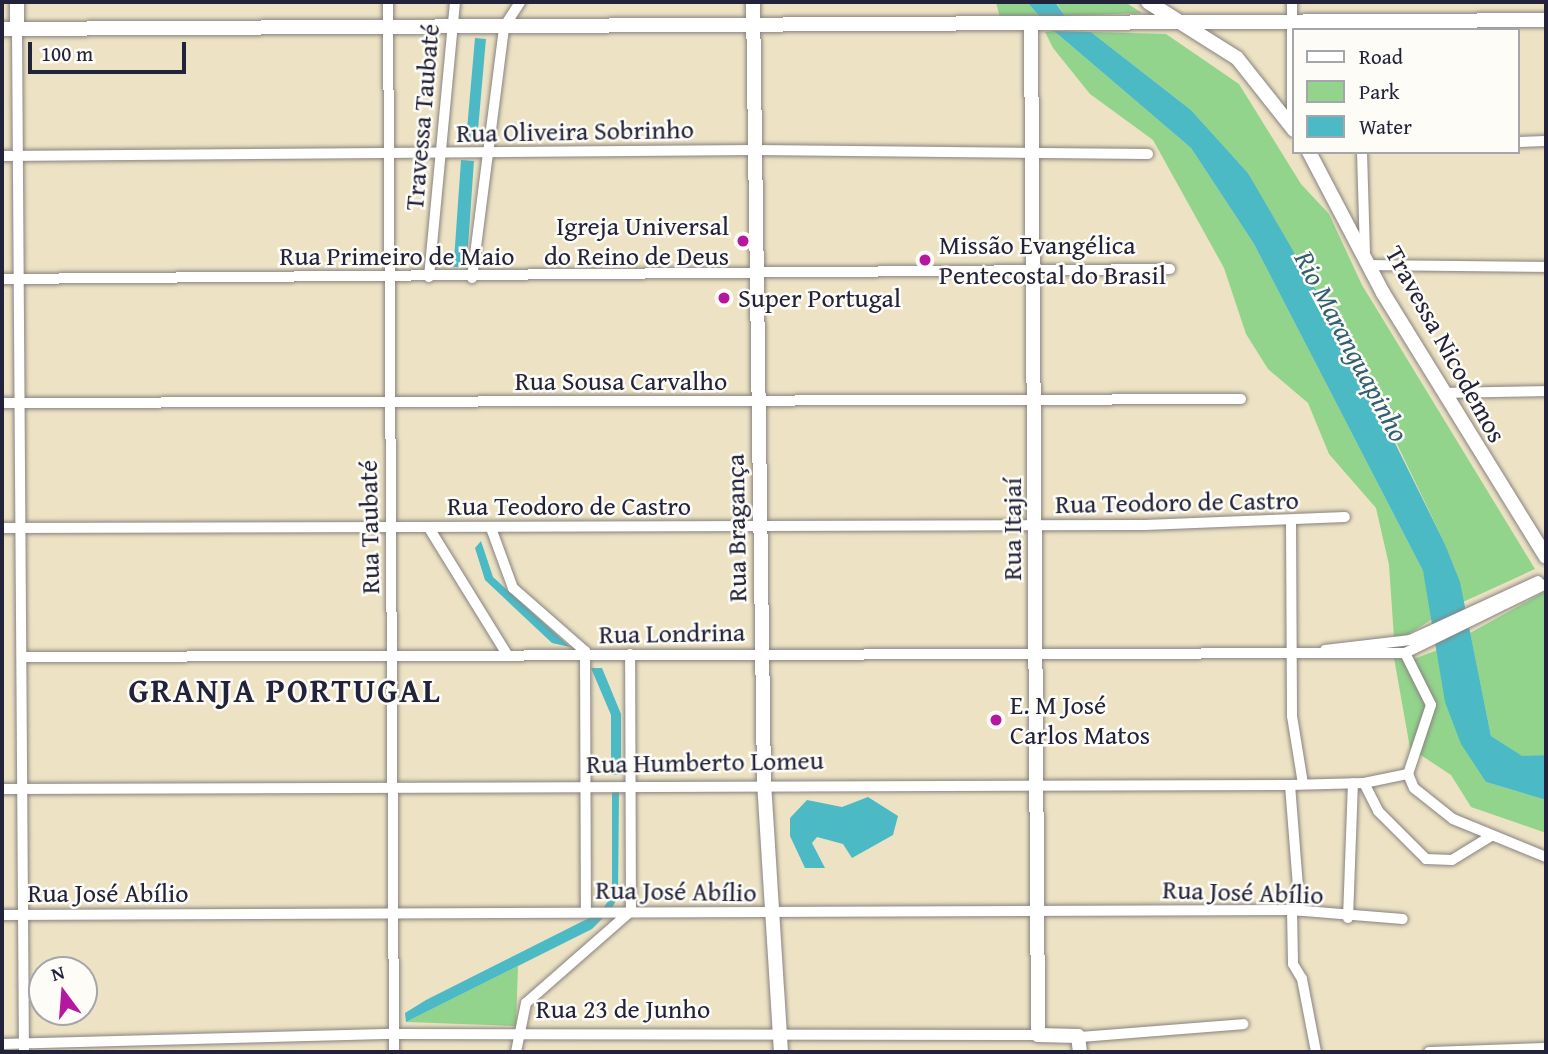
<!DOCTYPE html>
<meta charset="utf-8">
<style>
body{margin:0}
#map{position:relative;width:1548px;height:1054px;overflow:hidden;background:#ede3c4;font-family:"Gentium Book Plus",serif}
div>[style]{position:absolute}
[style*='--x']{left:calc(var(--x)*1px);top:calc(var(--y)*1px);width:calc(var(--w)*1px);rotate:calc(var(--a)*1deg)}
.green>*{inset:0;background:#92d48c}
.water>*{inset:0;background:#4cbac5;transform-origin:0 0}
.roads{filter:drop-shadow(0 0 2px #888280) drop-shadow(0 0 2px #888280)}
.street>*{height:10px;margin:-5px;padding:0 5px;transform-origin:5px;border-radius:5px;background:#fff}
.secondary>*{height:14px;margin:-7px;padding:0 7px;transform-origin:7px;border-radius:7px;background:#fff}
.dots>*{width:19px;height:19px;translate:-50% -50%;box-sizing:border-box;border:4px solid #fdfcf7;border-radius:50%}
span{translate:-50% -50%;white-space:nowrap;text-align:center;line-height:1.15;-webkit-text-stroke:5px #fdfcf7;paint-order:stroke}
.street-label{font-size:26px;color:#22223b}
.poi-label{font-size:26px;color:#22223b}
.right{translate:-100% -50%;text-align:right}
.left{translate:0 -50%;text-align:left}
.water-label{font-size:28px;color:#335f72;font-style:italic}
.district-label{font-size:33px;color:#22223b;font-weight:700;letter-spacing:2px}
.frame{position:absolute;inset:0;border:4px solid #22223b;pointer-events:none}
.legend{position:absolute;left:1292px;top:28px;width:228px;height:126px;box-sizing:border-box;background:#fdfcf7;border:2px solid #a5a5ac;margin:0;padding:9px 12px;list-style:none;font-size:21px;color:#22223b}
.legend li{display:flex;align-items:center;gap:14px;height:35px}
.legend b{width:35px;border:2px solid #a5a5ac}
.north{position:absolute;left:28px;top:956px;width:70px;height:70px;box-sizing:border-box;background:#fdfcf7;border:2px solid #a5a5ac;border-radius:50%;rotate:344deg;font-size:19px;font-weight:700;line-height:28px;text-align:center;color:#22223b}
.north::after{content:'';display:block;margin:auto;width:24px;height:32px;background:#b5179e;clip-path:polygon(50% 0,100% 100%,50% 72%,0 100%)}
.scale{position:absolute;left:28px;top:42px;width:158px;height:32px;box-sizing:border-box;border:4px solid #22223b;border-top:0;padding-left:9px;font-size:21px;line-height:24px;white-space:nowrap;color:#22223b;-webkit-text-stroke:5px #fdfcf7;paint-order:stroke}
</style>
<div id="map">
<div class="green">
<div style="clip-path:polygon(996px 2px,1027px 2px,1041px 18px,1000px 18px)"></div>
<div style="clip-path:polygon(1056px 2px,1125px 2px,1142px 13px,1065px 16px)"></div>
<div style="clip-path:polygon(1054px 31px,1191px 148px,1254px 244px,1423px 571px,1434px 618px,1407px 635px,1394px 638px,1389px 565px,1376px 508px,1329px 454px,1308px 403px,1268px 369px,1246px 334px,1224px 268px,1153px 140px,1090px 94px,1053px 48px,1045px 32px)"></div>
<div style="clip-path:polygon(1091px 32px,1166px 34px,1239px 84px,1301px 184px,1329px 214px,1362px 285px,1535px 569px,1463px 602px,1444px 542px,1384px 417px,1248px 173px,1191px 110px)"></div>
<div style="clip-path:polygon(1546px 591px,1546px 755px,1522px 757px,1491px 736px,1470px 633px)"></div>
<div style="clip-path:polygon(1440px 649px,1486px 782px,1546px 800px,1546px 833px,1471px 807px,1451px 775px,1410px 748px,1394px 658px,1411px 660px)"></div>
<div style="clip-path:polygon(518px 966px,516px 1026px,406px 1022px)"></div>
</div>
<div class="water">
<div style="clip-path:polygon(1027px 2px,1055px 2px,1065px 16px,1041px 18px)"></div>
<div style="clip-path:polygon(1054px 31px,1091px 32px,1191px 110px,1248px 173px,1339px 330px,1444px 542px,1460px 582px,1491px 736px,1522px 756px,1546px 755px,1546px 800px,1486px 782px,1461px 744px,1445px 702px,1423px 571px,1254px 244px,1191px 148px)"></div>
<div style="left:475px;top:38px;width:11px;height:105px;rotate:5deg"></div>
<div style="left:461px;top:160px;width:13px;height:107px;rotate:4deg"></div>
<div style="clip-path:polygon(481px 541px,493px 577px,570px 647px,552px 643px,485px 580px,475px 548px)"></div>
<div style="clip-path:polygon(591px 668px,602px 668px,621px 714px,621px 775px,611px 775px,611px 715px)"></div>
<div style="clip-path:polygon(612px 792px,619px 792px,618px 897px,612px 908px,603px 908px,612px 896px)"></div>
<div style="clip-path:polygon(868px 797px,898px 816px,893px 835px,852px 858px,843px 844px,817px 837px,812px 843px,825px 868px,805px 868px,790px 836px,790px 818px,807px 800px,842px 807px)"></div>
<div style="clip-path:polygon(593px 916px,604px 917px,592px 929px,406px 1022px,405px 1013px,426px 1000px)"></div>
</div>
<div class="roads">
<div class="street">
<div style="--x:388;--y:2;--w:1050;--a:89.67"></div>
<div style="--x:1292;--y:2;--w:125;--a:90"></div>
<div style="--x:17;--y:29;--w:1023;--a:89.61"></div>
<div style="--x:1518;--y:142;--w:28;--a:-2"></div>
<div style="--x:1362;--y:152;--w:99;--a:88.3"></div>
<div style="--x:2;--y:156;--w:754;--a:-0.46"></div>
<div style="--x:756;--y:150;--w:392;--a:0.6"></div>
<div style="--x:1369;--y:265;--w:177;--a:0.6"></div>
<div style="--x:429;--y:277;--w:276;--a:-84.6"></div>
<div style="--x:472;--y:278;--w:253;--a:-82.7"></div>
<div style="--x:504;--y:27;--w:30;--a:-57"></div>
<div style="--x:2;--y:279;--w:1168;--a:-0.49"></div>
<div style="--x:1445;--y:393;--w:101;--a:-1.1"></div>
<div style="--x:2;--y:403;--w:1239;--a:-0.18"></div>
<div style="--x:1291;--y:522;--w:194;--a:89.7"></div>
<div style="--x:1292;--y:716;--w:69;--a:80.8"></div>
<div style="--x:2;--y:528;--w:1143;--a:-0.15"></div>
<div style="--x:1145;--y:525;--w:200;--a:-2.3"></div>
<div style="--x:429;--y:528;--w:150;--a:58.3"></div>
<div style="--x:491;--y:528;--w:64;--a:69.9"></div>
<div style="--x:513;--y:588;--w:96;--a:41.2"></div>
<div style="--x:585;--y:651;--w:260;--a:89.8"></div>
<div style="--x:1325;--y:650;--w:86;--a:-6.7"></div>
<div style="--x:1410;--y:640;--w:141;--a:-24.7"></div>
<div style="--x:1405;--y:653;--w:58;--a:63.4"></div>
<div style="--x:1431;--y:705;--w:73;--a:108.4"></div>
<div style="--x:1408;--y:774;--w:15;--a:67"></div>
<div style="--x:1414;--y:788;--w:50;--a:38.5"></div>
<div style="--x:1453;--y:819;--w:100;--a:22.2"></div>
<div style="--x:23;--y:657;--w:1382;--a:-0.17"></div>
<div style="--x:1405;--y:653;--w:157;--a:-26.1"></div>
<div style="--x:1364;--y:783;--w:31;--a:63"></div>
<div style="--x:1378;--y:811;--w:68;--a:45"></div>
<div style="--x:1426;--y:859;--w:26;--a:2"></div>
<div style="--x:1452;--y:860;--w:46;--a:-31.6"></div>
<div style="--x:1290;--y:785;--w:126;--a:85.5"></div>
<div style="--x:2;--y:789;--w:1288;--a:-0.18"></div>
<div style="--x:1290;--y:785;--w:74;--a:-1.5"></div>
<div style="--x:1364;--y:783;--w:45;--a:-11.6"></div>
<div style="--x:1292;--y:910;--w:54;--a:88.9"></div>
<div style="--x:1293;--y:964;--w:17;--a:59"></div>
<div style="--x:1302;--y:979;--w:74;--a:79.1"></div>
<div style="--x:2;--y:915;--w:1290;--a:-0.22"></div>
<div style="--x:1292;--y:910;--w:111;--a:4.6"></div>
<div style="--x:1348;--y:918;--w:135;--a:-87.9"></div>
<div style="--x:1079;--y:1037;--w:165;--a:-4.5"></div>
<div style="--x:2;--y:1044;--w:392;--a:-1.5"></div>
<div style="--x:394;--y:1034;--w:644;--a:0.09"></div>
<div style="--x:516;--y:1052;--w:50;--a:-78.5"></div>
<div style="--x:526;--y:1003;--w:140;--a:-41.2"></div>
<div style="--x:631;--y:911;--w:257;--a:-90.2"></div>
<div style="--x:1429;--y:1052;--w:117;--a:-2"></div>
</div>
<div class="secondary">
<div style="--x:17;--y:2;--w:27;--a:90"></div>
<div style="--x:753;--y:2;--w:780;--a:89.19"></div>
<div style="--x:764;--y:782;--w:271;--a:86.4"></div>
<div style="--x:1148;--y:2;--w:105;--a:32.2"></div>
<div style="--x:1237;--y:58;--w:92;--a:51.6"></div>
<div style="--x:1031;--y:23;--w:1012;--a:89.6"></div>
<div style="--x:1038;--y:1035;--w:40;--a:1.4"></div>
<div style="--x:1078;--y:1036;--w:16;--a:83"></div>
<div style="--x:2;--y:29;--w:1544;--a:-0.33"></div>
<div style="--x:1309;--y:152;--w:159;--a:62.3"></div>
<div style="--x:1383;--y:293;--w:310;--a:58.3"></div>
</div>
</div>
<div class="dots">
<div style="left:743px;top:241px;background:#b5179e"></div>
<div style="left:925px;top:260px;background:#b5179e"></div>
<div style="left:724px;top:298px;background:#b5179e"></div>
<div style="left:996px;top:720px;background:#b5179e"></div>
</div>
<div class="street-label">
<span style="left:422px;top:117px;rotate:-85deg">Travessa Taubaté</span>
<span style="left:575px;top:131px;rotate:-1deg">Rua Oliveira Sobrinho</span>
<span style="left:397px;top:256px">Rua Primeiro de Maio</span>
<span style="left:1446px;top:344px;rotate:61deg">Travessa Nicodemos</span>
<span style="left:621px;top:381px">Rua Sousa Carvalho</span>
<span style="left:1177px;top:502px;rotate:-1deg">Rua Teodoro de Castro</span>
<span style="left:569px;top:506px">Rua Teodoro de Castro</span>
<span style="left:369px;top:527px;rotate:-91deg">Rua Taubaté</span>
<span style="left:736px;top:528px;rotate:-91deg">Rua Bragança</span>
<span style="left:1012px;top:529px;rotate:-90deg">Rua Itajaí</span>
<span style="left:672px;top:633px;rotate:-1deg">Rua Londrina</span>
<span style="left:705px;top:762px;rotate:-1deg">Rua Humberto Lomeu</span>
<span style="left:676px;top:891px;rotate:1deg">Rua José Abílio</span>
<span style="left:1243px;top:892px;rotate:2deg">Rua José Abílio</span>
<span style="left:108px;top:893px">Rua José Abílio</span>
<span style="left:623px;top:1009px">Rua 23 de Junho</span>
</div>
<div class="poi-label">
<span class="right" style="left:729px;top:241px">Igreja Universal<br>do Reino de Deus</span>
<span class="left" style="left:939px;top:260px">Missão Evangélica<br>Pentecostal do Brasil</span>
<span class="left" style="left:738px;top:298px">Super Portugal</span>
<span class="left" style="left:1010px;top:720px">E. M José<br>Carlos Matos</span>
</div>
<div class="water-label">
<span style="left:1352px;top:346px;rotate:62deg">Rio Maranguapinho</span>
</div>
<div class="district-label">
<span style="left:285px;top:691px">GRANJA PORTUGAL</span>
</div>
<div class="frame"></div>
<ul class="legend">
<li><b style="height:9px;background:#fff"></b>Road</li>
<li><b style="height:19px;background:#92d48c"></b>Park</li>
<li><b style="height:19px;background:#4cbac5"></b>Water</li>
</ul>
<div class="north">N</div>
<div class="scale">100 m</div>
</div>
